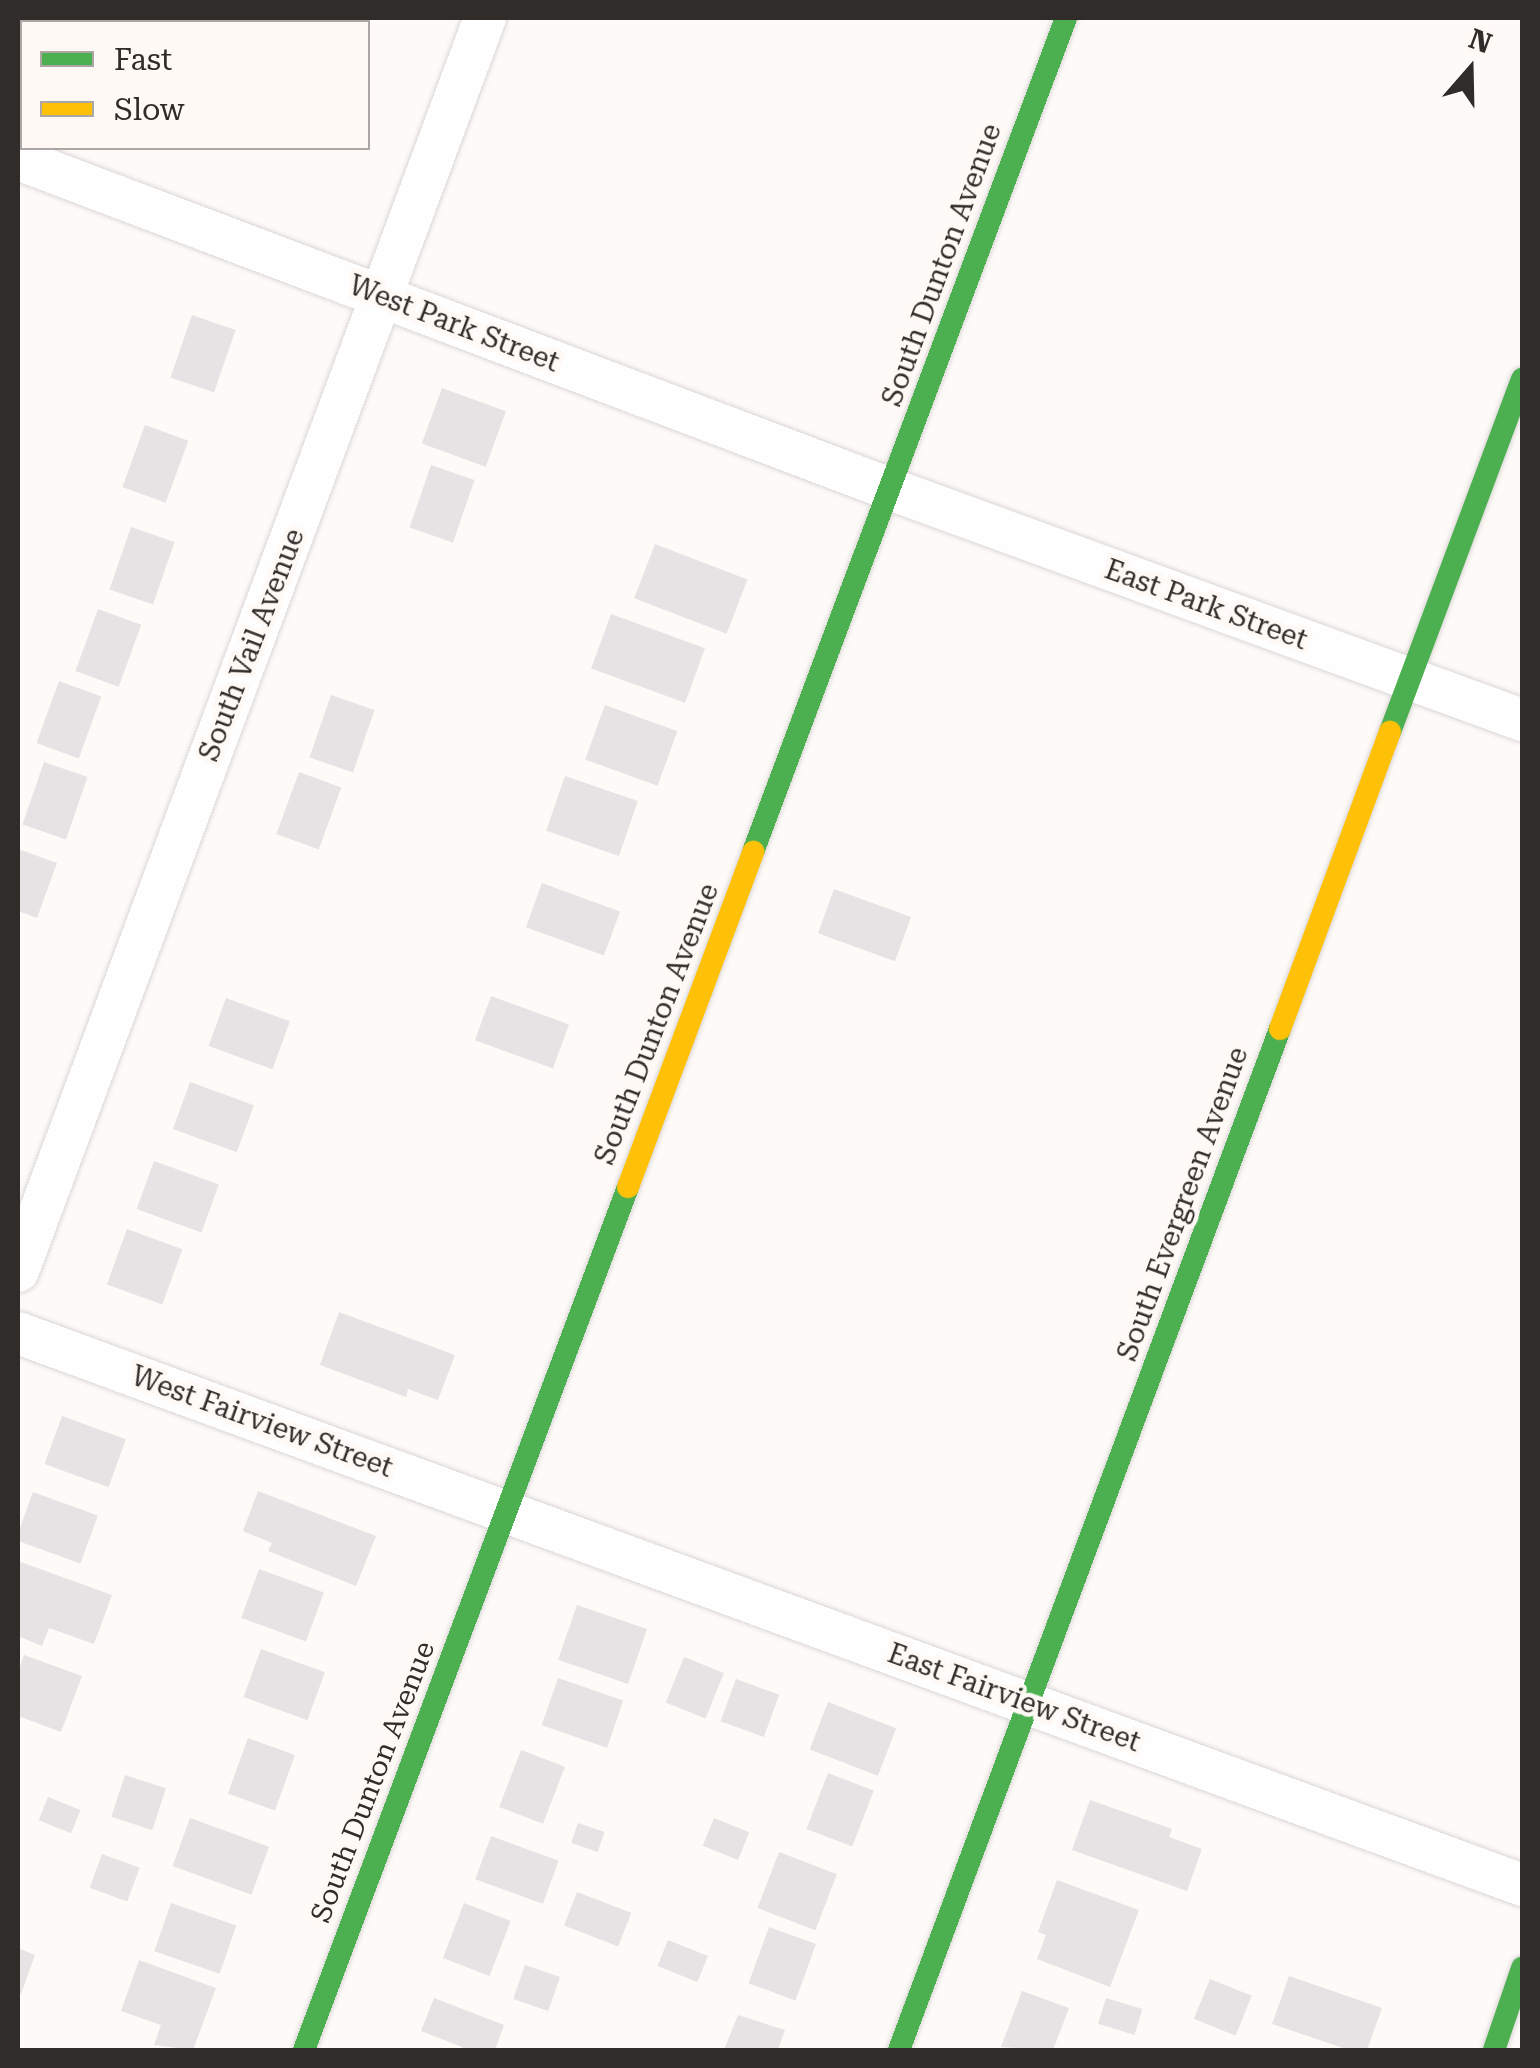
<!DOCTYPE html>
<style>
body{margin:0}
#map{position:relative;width:1540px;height:2068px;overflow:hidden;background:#fdfaf8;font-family:"Roboto Serif",serif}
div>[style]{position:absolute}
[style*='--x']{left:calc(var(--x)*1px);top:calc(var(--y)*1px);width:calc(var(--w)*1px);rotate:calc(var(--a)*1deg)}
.building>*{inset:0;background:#e5e3e4;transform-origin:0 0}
.roads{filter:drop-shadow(0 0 2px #dad7d6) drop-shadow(0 0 2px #dad7d6)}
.street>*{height:42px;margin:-21px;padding:0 21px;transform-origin:21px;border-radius:21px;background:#fffefe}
.fast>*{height:22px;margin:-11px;padding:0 11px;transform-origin:11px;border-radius:11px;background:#4caf50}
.slow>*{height:22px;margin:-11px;padding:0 11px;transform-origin:11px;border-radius:11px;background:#ffc107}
span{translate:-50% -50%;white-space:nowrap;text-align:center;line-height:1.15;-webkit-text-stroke:9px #fff9f6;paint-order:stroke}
.street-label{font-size:28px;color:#2f2c2a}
.frame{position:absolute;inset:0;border:20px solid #2f2c2a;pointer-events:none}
.legend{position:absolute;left:20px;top:20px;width:350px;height:130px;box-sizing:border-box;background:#fff9f6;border:2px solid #aca7a4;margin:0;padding:12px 18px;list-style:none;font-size:30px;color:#2f2c2a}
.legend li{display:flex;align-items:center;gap:20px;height:50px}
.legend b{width:50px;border:2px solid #aca7a4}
.north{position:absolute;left:1420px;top:20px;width:100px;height:100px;-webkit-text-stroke:8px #fff9f6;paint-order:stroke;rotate:20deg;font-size:28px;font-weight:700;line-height:40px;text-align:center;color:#2f2c2a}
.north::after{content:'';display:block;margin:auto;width:35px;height:45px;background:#2f2c2a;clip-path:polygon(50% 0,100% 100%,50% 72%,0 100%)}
</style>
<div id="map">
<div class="building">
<div style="left:192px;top:315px;width:46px;height:66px;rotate:19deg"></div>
<div style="left:442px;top:388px;width:68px;height:59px;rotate:20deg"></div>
<div style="left:145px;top:425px;width:46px;height:66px;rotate:20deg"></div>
<div style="left:431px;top:465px;width:46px;height:66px;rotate:19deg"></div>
<div style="left:131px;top:527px;width:46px;height:66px;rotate:19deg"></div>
<div style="left:655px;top:544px;width:99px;height:58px;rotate:21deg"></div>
<div style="left:98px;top:609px;width:46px;height:66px;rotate:20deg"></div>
<div style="left:611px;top:614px;width:100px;height:58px;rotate:20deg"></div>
<div style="left:59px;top:681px;width:45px;height:66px;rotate:20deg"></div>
<div style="left:331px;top:695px;width:46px;height:66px;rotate:19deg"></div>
<div style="left:605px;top:705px;width:77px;height:58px;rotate:20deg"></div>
<div style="left:44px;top:762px;width:46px;height:66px;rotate:19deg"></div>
<div style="left:299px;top:772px;width:45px;height:66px;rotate:20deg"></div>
<div style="left:565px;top:776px;width:77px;height:58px;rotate:19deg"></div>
<div style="clip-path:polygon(18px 849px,57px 863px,37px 918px,18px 911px)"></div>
<div style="left:542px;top:883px;width:83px;height:47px;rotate:20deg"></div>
<div style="left:834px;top:889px;width:82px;height:47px;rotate:20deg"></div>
<div style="left:491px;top:996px;width:83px;height:47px;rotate:20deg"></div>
<div style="left:226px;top:998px;width:68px;height:51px;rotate:20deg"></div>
<div style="left:190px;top:1082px;width:68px;height:50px;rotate:20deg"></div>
<div style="left:154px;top:1161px;width:69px;height:51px;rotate:20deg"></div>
<div style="left:127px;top:1229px;width:59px;height:59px;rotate:20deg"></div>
<div style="clip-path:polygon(339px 1312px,455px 1355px,438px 1400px,408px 1389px,406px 1397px,320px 1365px)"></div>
<div style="left:62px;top:1416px;width:68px;height:51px;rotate:20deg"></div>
<div style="clip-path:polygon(258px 1491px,376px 1536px,356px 1586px,268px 1551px,272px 1543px,243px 1531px)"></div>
<div style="left:33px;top:1492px;width:69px;height:51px;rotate:20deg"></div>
<div style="clip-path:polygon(18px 1561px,112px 1595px,94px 1644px,49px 1628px,42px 1646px,18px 1636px)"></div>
<div style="left:259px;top:1569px;width:69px;height:52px;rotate:20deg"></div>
<div style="left:577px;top:1605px;width:74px;height:58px;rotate:19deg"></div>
<div style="left:261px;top:1649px;width:68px;height:51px;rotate:20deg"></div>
<div style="clip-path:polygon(24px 1655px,82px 1676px,61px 1732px,18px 1716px,18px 1673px)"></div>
<div style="left:684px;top:1657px;width:43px;height:49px;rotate:22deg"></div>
<div style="left:558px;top:1678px;width:69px;height:50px;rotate:19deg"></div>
<div style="left:736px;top:1679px;width:46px;height:45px;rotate:20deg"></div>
<div style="left:828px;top:1702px;width:73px;height:51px;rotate:21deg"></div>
<div style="left:248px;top:1738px;width:50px;height:59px;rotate:20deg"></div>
<div style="left:521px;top:1750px;width:47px;height:61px;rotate:21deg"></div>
<div style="left:828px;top:1773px;width:49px;height:60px;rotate:21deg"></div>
<div style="left:125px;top:1775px;width:43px;height:44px;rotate:18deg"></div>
<div style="left:48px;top:1797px;width:35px;height:25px;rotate:22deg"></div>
<div style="clip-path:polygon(1090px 1800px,1172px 1829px,1169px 1837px,1202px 1849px,1187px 1891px,1072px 1850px)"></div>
<div style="left:190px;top:1818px;width:84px;height:51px;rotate:20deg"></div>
<div style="left:714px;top:1818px;width:38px;height:30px;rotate:22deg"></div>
<div style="left:578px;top:1823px;width:28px;height:21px;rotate:19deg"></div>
<div style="left:491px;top:1836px;width:72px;height:46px;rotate:20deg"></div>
<div style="left:779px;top:1852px;width:62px;height:60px;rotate:21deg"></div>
<div style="left:102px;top:1854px;width:40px;height:36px;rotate:20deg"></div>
<div style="clip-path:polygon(1057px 1880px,1139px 1910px,1110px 1987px,1037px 1959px,1046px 1935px,1038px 1932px)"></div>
<div style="left:577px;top:1892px;width:58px;height:36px;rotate:21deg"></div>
<div style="left:171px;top:1903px;width:69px;height:51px;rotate:19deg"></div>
<div style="left:464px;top:1903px;width:50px;height:59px;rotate:21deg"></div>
<div style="left:769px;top:1927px;width:50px;height:60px;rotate:20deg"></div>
<div style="left:668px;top:1940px;width:43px;height:28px;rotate:22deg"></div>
<div style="clip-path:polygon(18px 1948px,35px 1955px,21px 1994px,18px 1992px)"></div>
<div style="clip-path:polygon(139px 1960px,216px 1988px,193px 2050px,154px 2045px,161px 2025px,121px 2011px)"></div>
<div style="left:525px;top:1965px;width:37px;height:36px;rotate:19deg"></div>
<div style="clip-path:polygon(1289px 1976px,1382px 2008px,1367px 2050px,1349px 2050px,1272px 2024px)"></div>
<div style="left:1210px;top:1979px;width:45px;height:43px;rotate:22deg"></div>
<div style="clip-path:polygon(1022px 1991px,1069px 2008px,1053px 2050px,1001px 2047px)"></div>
<div style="clip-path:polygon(434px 1998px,504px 2025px,495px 2050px,461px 2050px,462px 2047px,421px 2031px)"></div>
<div style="left:1106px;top:1998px;width:38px;height:27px;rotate:17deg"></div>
<div style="clip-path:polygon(738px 2015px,785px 2030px,778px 2050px,724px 2050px)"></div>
</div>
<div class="roads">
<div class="street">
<div style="--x:18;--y:159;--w:932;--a:20.73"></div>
<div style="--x:890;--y:489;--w:673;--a:20.08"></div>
<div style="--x:18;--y:1271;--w:1337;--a:-69.56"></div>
<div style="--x:18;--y:1333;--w:1602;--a:20.15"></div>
</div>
<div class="fast">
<div style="--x:1390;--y:732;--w:377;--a:-69.5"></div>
<div style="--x:753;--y:852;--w:891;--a:-69.43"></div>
<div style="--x:304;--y:2050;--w:922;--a:-69.42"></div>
<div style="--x:899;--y:2050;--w:1090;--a:-69.54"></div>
<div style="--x:1494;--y:2050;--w:87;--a:-71.1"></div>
</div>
<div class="slow">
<div style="--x:1280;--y:1029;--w:317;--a:-69.7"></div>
<div style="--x:628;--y:1187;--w:358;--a:-69.5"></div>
</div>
</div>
<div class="street-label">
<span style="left:942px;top:265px;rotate:-70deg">South Dunton Avenue</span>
<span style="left:454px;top:324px;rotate:21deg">West Park Street</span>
<span style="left:1206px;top:605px;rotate:20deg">East Park Street</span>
<span style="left:252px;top:645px;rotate:-69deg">South Vail Avenue</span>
<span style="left:657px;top:1024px;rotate:-69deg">South Dunton Avenue</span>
<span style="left:1183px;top:1204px;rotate:-70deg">South Evergreen Avenue</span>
<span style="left:262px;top:1422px;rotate:20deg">West Fairview Street</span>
<span style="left:1014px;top:1698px;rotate:20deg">East Fairview Street</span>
<span style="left:373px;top:1782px;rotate:-69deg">South Dunton Avenue</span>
</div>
<div class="frame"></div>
<ul class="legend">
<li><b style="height:12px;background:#4caf50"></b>Fast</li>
<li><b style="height:12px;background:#ffc107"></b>Slow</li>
</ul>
<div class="north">N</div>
</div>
